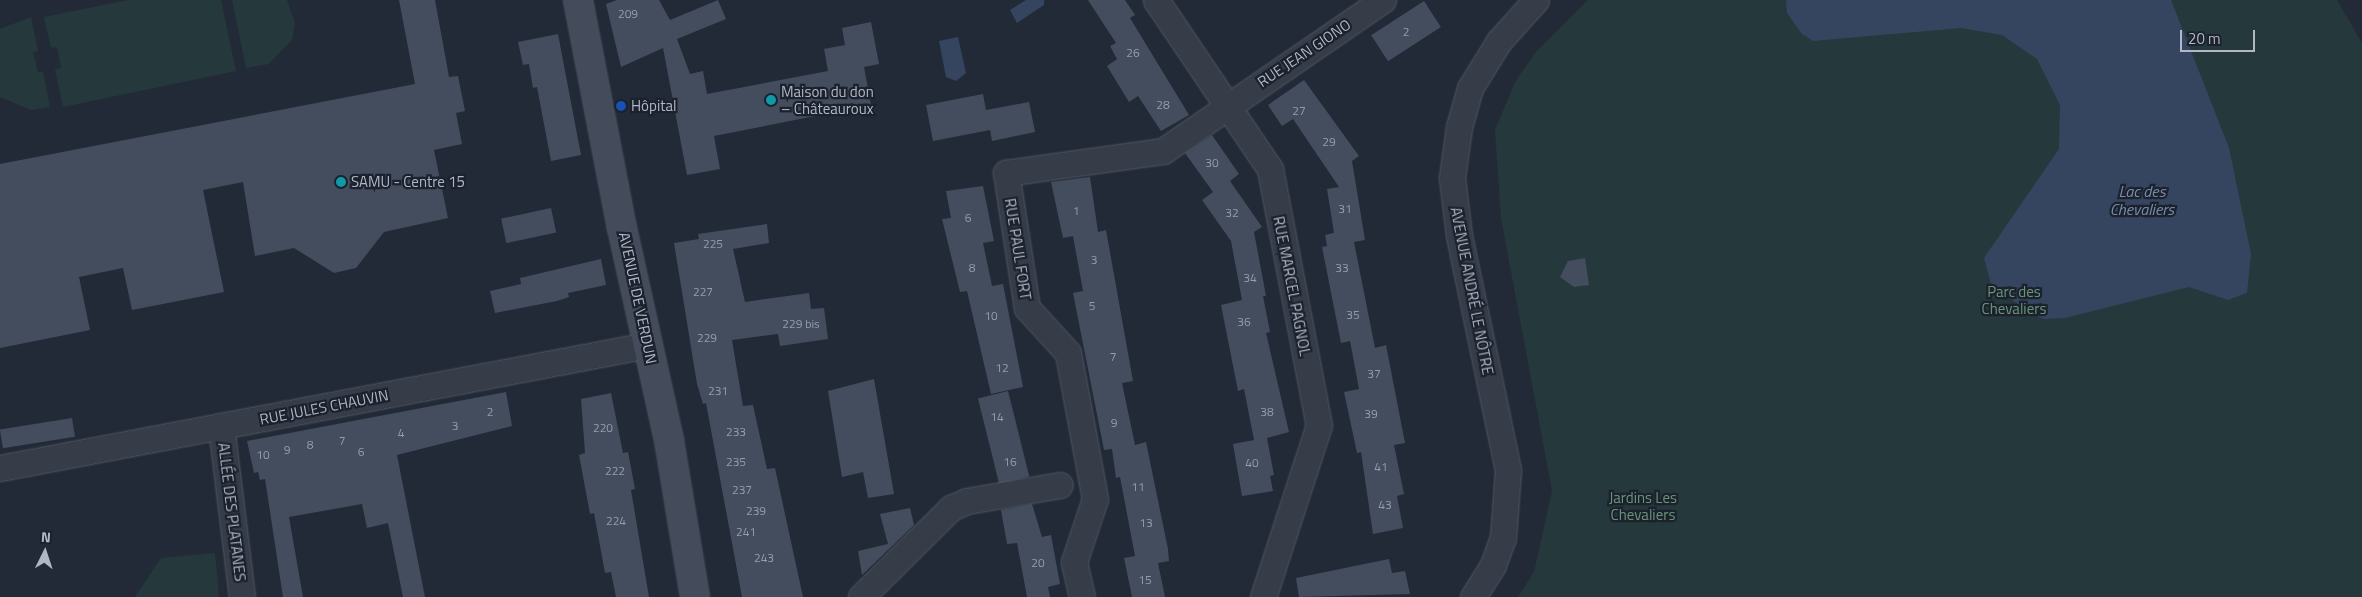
<!DOCTYPE html>
<meta charset="utf-8">
<style>
body{margin:0}
#map{position:relative;width:2362px;height:597px;overflow:hidden;background:#222a38;font-family:"Titillium Web",sans-serif}
div>[style]{position:absolute}
[style*='--x']{left:calc(var(--x)*1px);top:calc(var(--y)*1px);width:calc(var(--w)*1px);rotate:calc(var(--a)*1deg)}
.green>*{inset:0;background:#25383b}
.water>*{inset:0;background:#36455f}
.building>*{inset:0;background:#444d5d;transform-origin:0 0}
.roads{filter:drop-shadow(0 0 1px #515764) drop-shadow(0 0 1px #515764)}
.minor>*{height:25px;margin:-12.5px;padding:0 12.5px;transform-origin:12.5px;border-radius:12.5px;background:#363d49}
.secondary>*{height:28px;margin:-14px;padding:0 14px;transform-origin:14px;border-radius:14px;background:#444c5c}
.dots>*{width:14px;height:14px;translate:-50% -50%;box-sizing:border-box;border:2px solid #1b222e;border-radius:50%}
span{translate:-50% -50%;white-space:nowrap;text-align:center;line-height:1.15;-webkit-text-stroke:4.5px #1b222e;paint-order:stroke}
.number-label{font-size:12px;color:#969cab}
.number-label span{-webkit-text-stroke-width:0}
.street-label{font-size:15px;color:#b1b7c5}
.poi-label{font-size:15px;color:#b1b7c5}
.left{translate:0 -50%;text-align:left}
.park-label{font-size:15px;color:#699576}
.water-label{font-size:16px;color:#7a8cac;font-style:italic}
.north{position:absolute;left:20px;top:527px;width:50px;height:50px;-webkit-text-stroke:4px #1b222e;paint-order:stroke;rotate:4deg;font-size:14px;font-weight:700;line-height:20px;text-align:center;color:#b1b7c5}
.north::after{content:'';display:block;margin:auto;width:18px;height:22px;background:#b1b7c5;clip-path:polygon(50% 0,100% 100%,50% 72%,0 100%)}
.scale{position:absolute;left:2180px;top:30px;width:75px;height:22px;box-sizing:border-box;border:2px solid #b1b7c5;border-top:0;padding-left:6px;font-size:15px;line-height:18px;white-space:nowrap;color:#b1b7c5;-webkit-text-stroke:4px #1b222e;paint-order:stroke}
</style>
<div id="map">
<div class="green">
<div style="clip-path:polygon(128px 0,221px 0,236px 71px,63px 107px,55px 69px,61px 68px,57px 47px,51px 48px,44px 17px)"></div>
<div style="clip-path:polygon(232px 0,287px 0,295px 23px,292px 40px,269px 64px,246px 68px)"></div>
<div style="clip-path:polygon(1588px 0,2337px 0,2362px 43px,2362px 597px,1518px 597px,1534px 572px,1552px 491px,1501px 218px,1495px 130px,1515px 82px,1535px 53px)"></div>
<div style="clip-path:polygon(31px 17px,38px 51px,33px 52px,38px 72px,43px 72px,50px 107px,31px 110px,0 97px,0 29px)"></div>
<div style="clip-path:polygon(215px 553px,219px 597px,135px 597px,161px 558px)"></div>
</div>
<div class="water">
<div style="clip-path:polygon(1026px 0,1044px 0,1044px 5px,1017px 23px,1010px 10px)"></div>
<div style="clip-path:polygon(1786px 0,2171px 0,2229px 148px,2251px 254px,2247px 293px,2228px 300px,2189px 287px,2065px 318px,2044px 319px,2031px 314px,1991px 284px,1984px 258px,2059px 149px,2060px 105px,2037px 59px,2002px 35px,1961px 28px,1813px 41px,1802px 34px,1787px 13px)"></div>
<div style="clip-path:polygon(958px 37px,966px 73px,956px 81px,946px 77px,939px 41px)"></div>
</div>
<div class="building">
<div style="clip-path:polygon(399px 0,435px 0,449px 77px,458px 76px,465px 111px,456px 113px,462px 144px,434px 150px,448px 218px,384px 232px,356px 268px,334px 273px,294px 248px,255px 256px,243px 182px,203px 190px,224px 292px,132px 310px,123px 268px,79px 277px,90px 330px,0 348px,0 164px,415px 84px)"></div>
<div style="clip-path:polygon(617px 0,659px 0,670px 20px,718px 0,726px 19px,677px 39px,690px 74px,703px 71px,707px 94px,828px 71px,824px 49px,845px 45px,842px 28px,871px 22px,879px 64px,864px 67px,871px 105px,714px 136px,720px 169px,687px 175px,663px 48px,621px 67px,606px 4px)"></div>
<div style="clip-path:polygon(1088px 0,1125px 0,1135px 15px,1130px 18px,1189px 115px,1161px 131px,1138px 96px,1129px 102px,1107px 66px,1117px 59px,1110px 46px,1116px 43px)"></div>
<div style="left:1424px;top:1px;width:31px;height:63px;rotate:57deg"></div>
<div style="clip-path:polygon(558px 34px,581px 155px,551px 161px,537px 87px,533px 88px,529px 64px,523px 65px,518px 42px)"></div>
<div style="clip-path:polygon(1304px 80px,1359px 156px,1352px 161px,1365px 240px,1354px 242px,1375px 348px,1386px 345px,1405px 443px,1394px 445px,1404px 494px,1397px 496px,1403px 528px,1373px 534px,1361px 452px,1357px 453px,1344px 392px,1359px 389px,1350px 341px,1341px 343px,1322px 247px,1327px 246px,1325px 235px,1334px 233px,1327px 189px,1339px 187px,1293px 119px,1282px 126px,1268px 105px)"></div>
<div style="clip-path:polygon(983px 94px,986px 110px,1029px 102px,1035px 132px,992px 141px,990px 130px,933px 141px,926px 105px)"></div>
<div style="clip-path:polygon(1212px 135px,1239px 174px,1230px 181px,1262px 227px,1254px 232px,1266px 296px,1263px 296px,1270px 332px,1266px 333px,1289px 432px,1267px 438px,1274px 475px,1270px 476px,1273px 491px,1242px 496px,1233px 444px,1254px 440px,1244px 389px,1238px 391px,1221px 305px,1242px 300px,1231px 241px,1202px 200px,1213px 192px,1185px 153px)"></div>
<div style="clip-path:polygon(1090px 177px,1098px 232px,1106px 230px,1133px 381px,1122px 383px,1135px 445px,1146px 442px,1168px 549px,1169px 561px,1158px 563px,1165px 597px,1132px 597px,1124px 558px,1135px 556px,1120px 477px,1116px 478px,1112px 449px,1104px 450px,1073px 293px,1083px 291px,1073px 236px,1063px 238px,1051px 182px)"></div>
<div style="clip-path:polygon(983px 186px,994px 241px,983px 243px,992px 286px,1003px 284px,1023px 387px,991px 394px,967px 291px,960px 292px,942px 219px,951px 218px,946px 191px)"></div>
<div style="left:551px;top:208px;width:25px;height:51px;rotate:78deg"></div>
<div style="clip-path:polygon(767px 224px,769px 243px,733px 249px,745px 302px,809px 293px,811px 309px,824px 308px,828px 339px,780px 346px,778px 334px,732px 340px,743px 406px,753px 405px,767px 469px,775px 468px,803px 597px,742px 597px,706px 403px,703px 404px,697px 384px,674px 243px,699px 239px,698px 234px)"></div>
<div style="clip-path:polygon(1585px 258px,1589px 285px,1574px 287px,1560px 277px,1568px 261px)"></div>
<div style="clip-path:polygon(601px 259px,606px 285px,568px 293px,569px 297px,557px 301px,495px 313px,490px 291px,521px 284px,520px 278px)"></div>
<div style="clip-path:polygon(874px 379px,894px 494px,868px 498px,863px 472px,842px 477px,828px 391px)"></div>
<div style="left:1008px;top:391px;width:88px;height:31px;rotate:76deg"></div>
<div style="clip-path:polygon(506px 392px,512px 426px,397px 455px,425px 597px,403px 597px,388px 523px,367px 528px,362px 504px,289px 517px,303px 597px,283px 597px,265px 479px,260px 480px,258px 472px,254px 473px,247px 441px)"></div>
<div style="clip-path:polygon(611px 393px,623px 453px,628px 452px,635px 489px,631px 490px,649px 597px,616px 597px,611px 572px,605px 573px,594px 513px,590px 514px,579px 455px,585px 453px,581px 399px)"></div>
<div style="left:72px;top:418px;width:19px;height:73px;rotate:81deg"></div>
<div style="clip-path:polygon(1032px 504px,1042px 537px,1051px 535px,1060px 584px,1048px 587px,1050px 597px,1027px 597px,1017px 543px,1007px 544px,1001px 510px)"></div>
<div style="clip-path:polygon(910px 508px,914px 525px,862px 575px,858px 551px,888px 544px,880px 514px)"></div>
<div style="clip-path:polygon(1389px 559px,1392px 573px,1405px 571px,1410px 594px,1299px 597px,1296px 578px)"></div>
</div>
<div class="roads">
<div class="minor">
<div style="--x:1156;--y:0;--w:204;--a:56"></div>
<div style="--x:1270;--y:169;--w:261;--a:79.2"></div>
<div style="--x:1319;--y:425;--w:181;--a:108"></div>
<div style="--x:221;--y:426;--w:172;--a:83"></div>
<div style="--x:0;--y:468;--w:660;--a:-10.75"></div>
<div style="--x:861;--y:597;--w:127;--a:-44.7"></div>
<div style="--x:951;--y:508;--w:17;--a:-24"></div>
<div style="--x:967;--y:501;--w:94;--a:-9.8"></div>
<div style="--x:1082;--y:597;--w:36;--a:-103"></div>
<div style="--x:1074;--y:562;--w:66;--a:-71.6"></div>
<div style="--x:1095;--y:499;--w:148;--a:-100.5"></div>
<div style="--x:1068;--y:353;--w:61;--a:-132.3"></div>
<div style="--x:1027;--y:308;--w:137;--a:-98.8"></div>
<div style="--x:1006;--y:173;--w:159;--a:-8"></div>
<div style="--x:1163;--y:151;--w:267;--a:-34.5"></div>
<div style="--x:1473;--y:597;--w:38;--a:-58"></div>
<div style="--x:1493;--y:565;--w:29;--a:-70"></div>
<div style="--x:1503;--y:538;--w:68;--a:-85.8"></div>
<div style="--x:1508;--y:470;--w:240;--a:-101.8"></div>
<div style="--x:1459;--y:235;--w:57;--a:-97"></div>
<div style="--x:1452;--y:178;--w:51;--a:-82.2"></div>
<div style="--x:1459;--y:127;--w:41;--a:-74.2"></div>
<div style="--x:1470;--y:88;--w:55;--a:-58.3"></div>
<div style="--x:1499;--y:41;--w:55;--a:-47.9"></div>
</div>
<div class="secondary">
<div style="--x:578;--y:0;--w:232;--a:79.1"></div>
<div style="--x:622;--y:228;--w:217;--a:77.5"></div>
<div style="--x:669;--y:440;--w:159;--a:80.6"></div>
</div>
</div>
<div class="dots">
<div style="left:771px;top:100px;background:#0f9aa8"></div>
<div style="left:621px;top:106px;background:#1a4fb4"></div>
<div style="left:341px;top:182px;background:#0f9aa8"></div>
</div>
<div class="number-label">
<span style="left:628px;top:14px">209</span>
<span style="left:1406px;top:32px">2</span>
<span style="left:1133px;top:53px">26</span>
<span style="left:1163px;top:105px">28</span>
<span style="left:1299px;top:111px">27</span>
<span style="left:1329px;top:142px">29</span>
<span style="left:1212px;top:163px">30</span>
<span style="left:1345px;top:209px">31</span>
<span style="left:1076px;top:211px">1</span>
<span style="left:1232px;top:213px">32</span>
<span style="left:968px;top:218px">6</span>
<span style="left:713px;top:244px">225</span>
<span style="left:1094px;top:260px">3</span>
<span style="left:972px;top:268px">8</span>
<span style="left:1342px;top:268px">33</span>
<span style="left:1250px;top:278px">34</span>
<span style="left:703px;top:292px">227</span>
<span style="left:1092px;top:306px">5</span>
<span style="left:1353px;top:315px">35</span>
<span style="left:991px;top:316px">10</span>
<span style="left:1244px;top:322px">36</span>
<span style="left:801px;top:324px">229 bis</span>
<span style="left:707px;top:338px">229</span>
<span style="left:1113px;top:357px">7</span>
<span style="left:1002px;top:368px">12</span>
<span style="left:1374px;top:374px">37</span>
<span style="left:718px;top:391px">231</span>
<span style="left:490px;top:412px">2</span>
<span style="left:1267px;top:412px">38</span>
<span style="left:1371px;top:414px">39</span>
<span style="left:997px;top:417px">14</span>
<span style="left:1114px;top:423px">9</span>
<span style="left:455px;top:426px">3</span>
<span style="left:603px;top:428px">220</span>
<span style="left:736px;top:432px">233</span>
<span style="left:401px;top:433px">4</span>
<span style="left:342px;top:441px">7</span>
<span style="left:310px;top:445px">8</span>
<span style="left:287px;top:450px">9</span>
<span style="left:361px;top:452px">6</span>
<span style="left:263px;top:455px">10</span>
<span style="left:736px;top:462px">235</span>
<span style="left:1010px;top:462px">16</span>
<span style="left:1252px;top:463px">40</span>
<span style="left:1381px;top:467px">41</span>
<span style="left:615px;top:471px">222</span>
<span style="left:1138px;top:487px">11</span>
<span style="left:742px;top:490px">237</span>
<span style="left:1385px;top:505px">43</span>
<span style="left:756px;top:511px">239</span>
<span style="left:616px;top:521px">224</span>
<span style="left:1146px;top:523px">13</span>
<span style="left:746px;top:532px">241</span>
<span style="left:764px;top:558px">243</span>
<span style="left:1038px;top:563px">20</span>
<span style="left:1145px;top:580px">15</span>
</div>
<div class="street-label">
<span style="left:1304px;top:53px;rotate:-34deg">RUE JEAN GIONO</span>
<span style="left:1018px;top:249px;rotate:81deg">RUE PAUL FORT</span>
<span style="left:1292px;top:286px;rotate:79deg">RUE MARCEL PAGNOL</span>
<span style="left:1472px;top:291px;rotate:79deg">AVENUE ANDRÉ LE NÔTRE</span>
<span style="left:638px;top:298px;rotate:78deg">AVENUE DE VERDUN</span>
<span style="left:324px;top:407px;rotate:-11deg">RUE JULES CHAUVIN</span>
<span style="left:232px;top:512px;rotate:83deg">ALLÉE DES PLATANES</span>
</div>
<div class="poi-label">
<span class="left" style="left:781px;top:100px">Maison du don<br>– Châteauroux</span>
<span class="left" style="left:631px;top:106px">Hôpital</span>
<span class="left" style="left:351px;top:182px">SAMU - Centre 15</span>
</div>
<div class="park-label">
<span style="left:2014px;top:300px">Parc des<br>Chevaliers</span>
<span style="left:1643px;top:506px">Jardins Les<br>Chevaliers</span>
</div>
<div class="water-label">
<span style="left:2142px;top:200px">Lac des<br>Chevaliers</span>
</div>
<div class="north">N</div>
<div class="scale">20 m</div>
</div>
